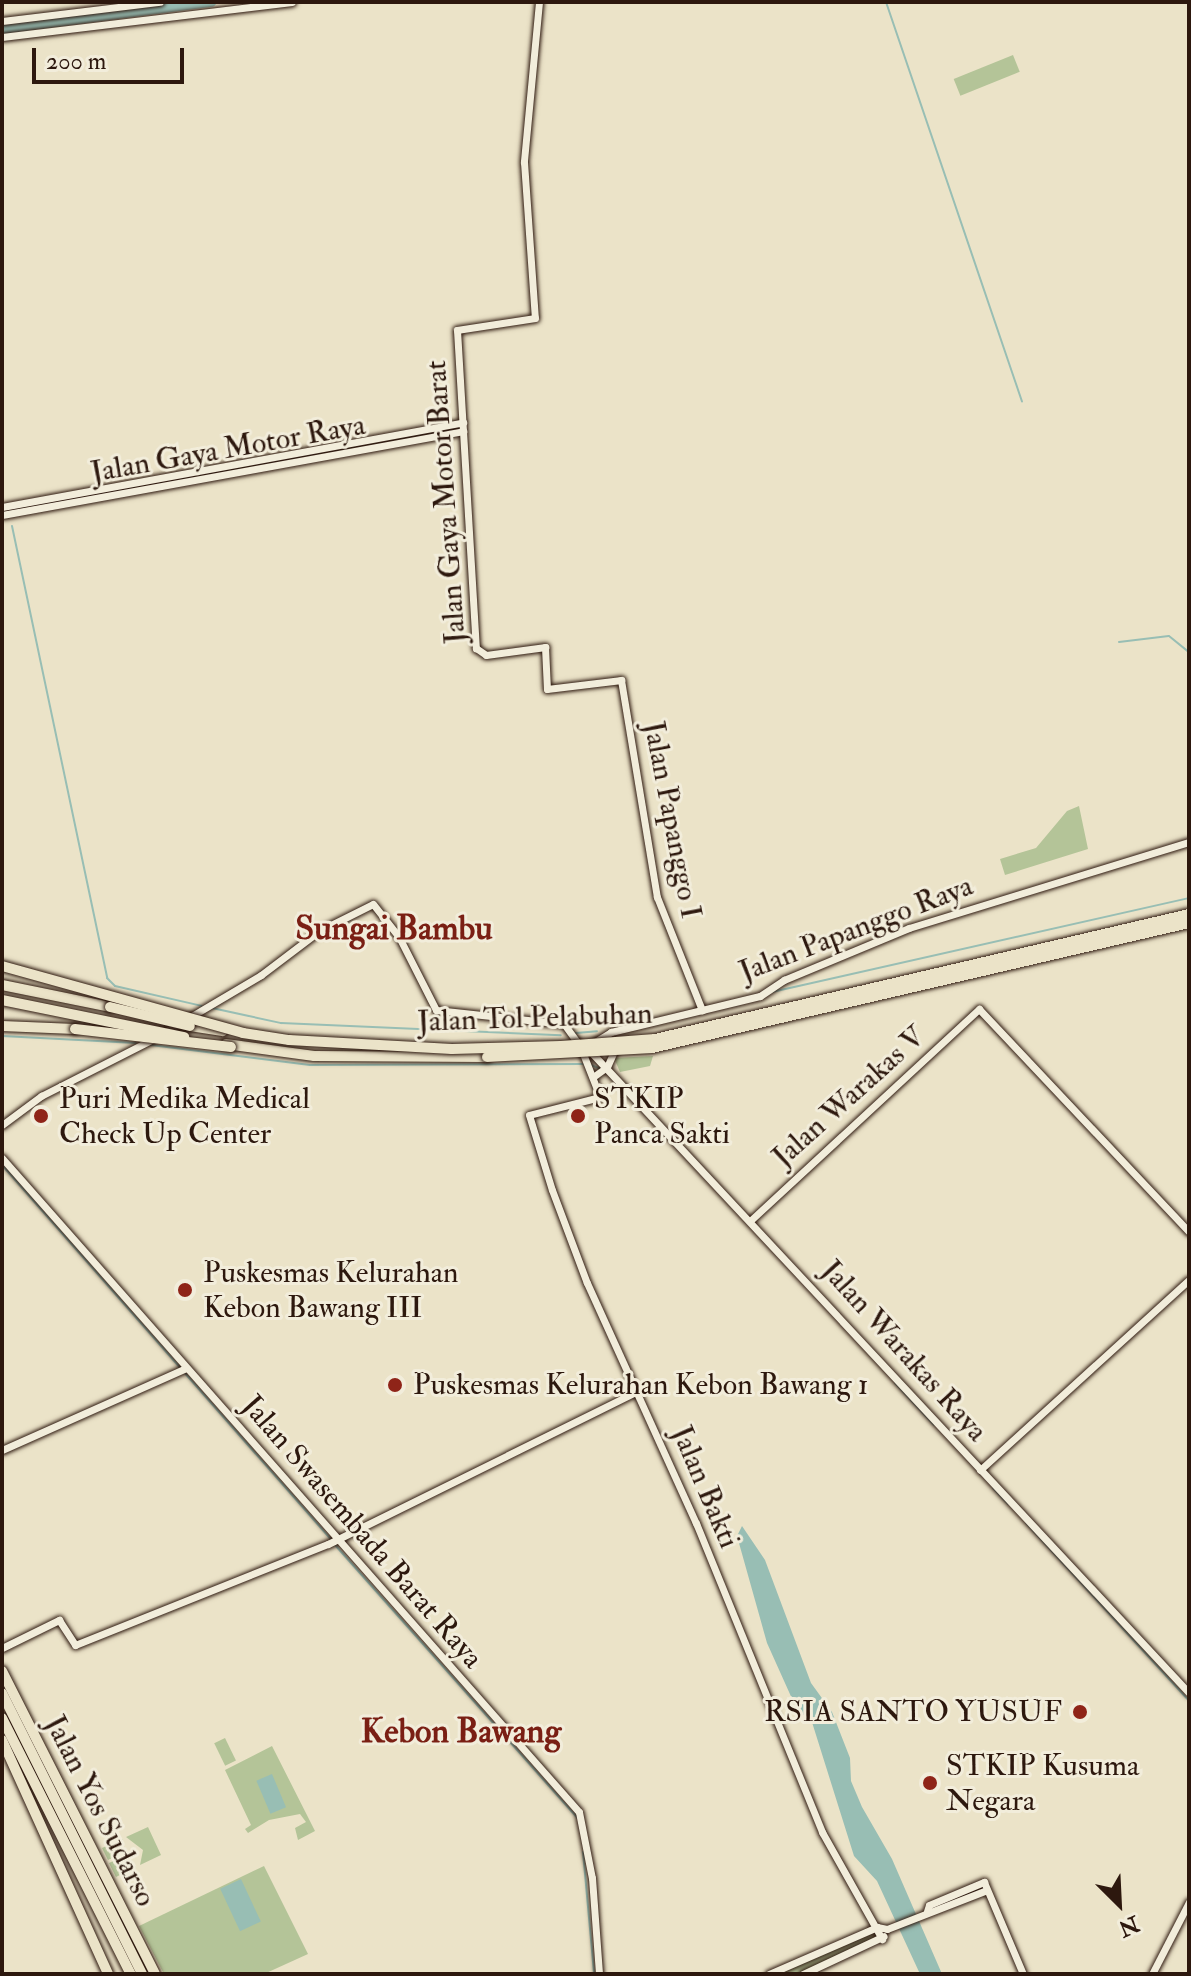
<!DOCTYPE html>
<style>
body{margin:0}
#map{position:relative;width:1191px;height:1976px;overflow:hidden;background:#ebe3c8;font-family:"IM FELL Double Pica",serif}
div>[style]{position:absolute}
[style*='--x']{left:calc(var(--x)*1px);top:calc(var(--y)*1px);width:calc(var(--w)*1px);rotate:calc(var(--a)*1deg)}
.green>*{inset:0;background:#b4c498;transform-origin:0 0}
.water>*{inset:0;background:#98beb4;transform-origin:0 0}
.stream>*{height:2px;margin:-1px;padding:0 1px;transform-origin:1px;border-radius:1px;background:#98beb4}
.river>*{height:9px;margin:-4.5px;padding:0 4.5px;transform-origin:4.5px;border-radius:4.5px;background:#98beb4}
.roads{filter:drop-shadow(0 0 2px #2d180e) drop-shadow(0 0 2px #2d180e)}
.secondary>*{height:7px;margin:-3.5px;padding:0 3.5px;transform-origin:3.5px;border-radius:3.5px;background:#f2eddb}
.highway>*{height:10px;margin:-5px;padding:0 5px;transform-origin:5px;border-radius:5px;background:#ebe3c8}
.bridges{filter:drop-shadow(0 0 2px #2d180e) drop-shadow(0 0 2px #2d180e)}
.highway-bridge>*{height:10px;margin:-5px;padding:0 5px;transform-origin:5px;border-radius:5px;background:#ebe3c8}
.dots>*{width:22px;height:22px;translate:-50% -50%;box-sizing:border-box;border:4px solid #f2eddb;border-radius:50%}
span{translate:-50% -50%;white-space:nowrap;text-align:center;line-height:1.15;-webkit-text-stroke:6px #f2eddb;paint-order:stroke}
.street-label{font-size:30px;color:#2d180e}
.poi-label{font-size:30px;color:#2d180e}
.left{translate:0 -50%;text-align:left}
.right{translate:-100% -50%;text-align:right}
.quarter-label{font-size:34px;color:#7a1f14;font-weight:700}
.frame{position:absolute;inset:0;border:4px solid #2d180e;pointer-events:none}
.north{position:absolute;left:1079px;top:1864px;width:80px;height:80px;-webkit-text-stroke:6px #f2eddb;paint-order:stroke;rotate:156deg;font-size:22px;font-weight:700;line-height:32px;text-align:center;color:#2d180e}
.north::after{content:'';display:block;margin:auto;width:28px;height:36px;background:#2d180e;clip-path:polygon(50% 0,100% 100%,50% 72%,0 100%)}
.scale{position:absolute;left:32px;top:48px;width:152px;height:36px;box-sizing:border-box;border:4px solid #2d180e;border-top:0;padding-left:10px;font-size:24px;line-height:28px;white-space:nowrap;color:#2d180e;-webkit-text-stroke:6px #f2eddb;paint-order:stroke}
</style>
<div id="map">
<div class="green">
<div style="left:1013px;top:55px;width:18px;height:64px;rotate:68deg"></div>
<div style="clip-path:polygon(1079px 806px,1088px 849px,1005px 875px,1000px 859px,1036px 848px,1067px 811px)"></div>
<div style="clip-path:polygon(653px 1056px,650px 1066px,620px 1072px,614px 1058px)"></div>
<div style="left:225px;top:1738px;width:25px;height:12px;rotate:64deg"></div>
<div style="clip-path:polygon(272px 1746px,315px 1831px,298px 1840px,295px 1828px,306px 1822px,300px 1814px,269px 1820px,248px 1833px,245px 1829px,251px 1825px,225px 1770px)"></div>
<div style="clip-path:polygon(148px 1827px,161px 1855px,140px 1865px,143px 1850px,126px 1837px)"></div>
<div style="clip-path:polygon(123px 1839px,122px 1853px,108px 1860px,102px 1848px)"></div>
<div style="clip-path:polygon(124px 1856px,136px 1867px,116px 1877px,109px 1863px)"></div>
<div style="clip-path:polygon(264px 1866px,308px 1954px,264px 1974px,164px 1974px,139px 1926px)"></div>
<div style="clip-path:polygon(875px 1930px,878px 1938px,797px 1974px,774px 1974px)"></div>
</div>
<div class="water">
<div style="clip-path:polygon(742px 1526px,765px 1560px,811px 1683px,832px 1712px,850px 1758px,851px 1781px,862px 1807px,892px 1859px,942px 1974px,920px 1974px,877px 1881px,854px 1856px,811px 1719px,798px 1712px,767px 1643px,737px 1536px)"></div>
<div style="left:272px;top:1774px;width:36px;height:17px;rotate:67deg"></div>
<div style="left:241px;top:1879px;width:47px;height:23px;rotate:65deg"></div>
</div>
<div class="stream">
<div style="--x:886;--y:2;--w:422;--a:71.2"></div>
<div style="--x:12;--y:526;--w:462;--a:78.1"></div>
<div style="--x:107;--y:978;--w:11;--a:45"></div>
<div style="--x:115;--y:986;--w:89;--a:12.9"></div>
<div style="--x:1119;--y:642;--w:50;--a:-6.8"></div>
<div style="--x:1169;--y:636;--w:26;--a:39"></div>
<div style="--x:772;--y:992;--w:427;--a:-12.7"></div>
<div style="--x:212;--y:1008;--w:71;--a:12.3"></div>
<div style="--x:281;--y:1023;--w:280;--a:2.5"></div>
<div style="--x:576;--y:1033;--w:21;--a:-5"></div>
<div style="--x:2;--y:1036;--w:134;--a:3"></div>
<div style="--x:151;--y:1045;--w:160;--a:7.2"></div>
<div style="--x:310;--y:1065;--w:273;--a:-0.2"></div>
<div style="--x:589;--y:1064;--w:13;--a:23"></div>
<div style="--x:2;--y:1165;--w:499;--a:48.7"></div>
<div style="--x:895;--y:1383;--w:57;--a:47.1"></div>
<div style="--x:993;--y:1488;--w:22;--a:47"></div>
<div style="--x:1026;--y:1523;--w:241;--a:47.5"></div>
<div style="--x:335;--y:1545;--w:366;--a:48.4"></div>
<div style="--x:583;--y:1852;--w:122;--a:84.8"></div>
</div>
<div class="river">
<div style="--x:2;--y:29;--w:211;--a:-7.4"></div>
</div>
<div class="roads">
<div class="secondary">
<div style="--x:539;--y:2;--w:161;--a:95.4"></div>
<div style="--x:524;--y:162;--w:156;--a:86"></div>
<div style="--x:535;--y:318;--w:79;--a:171.3"></div>
<div style="--x:457;--y:330;--w:319;--a:86.6"></div>
<div style="--x:476;--y:648;--w:12;--a:35"></div>
<div style="--x:486;--y:655;--w:60;--a:-7.7"></div>
<div style="--x:545;--y:647;--w:42;--a:87.3"></div>
<div style="--x:547;--y:689;--w:75;--a:-6.9"></div>
<div style="--x:621;--y:680;--w:220;--a:80.6"></div>
<div style="--x:657;--y:897;--w:122;--a:68.3"></div>
<div style="--x:2;--y:21;--w:159;--a:-6.9"></div>
<div style="--x:2;--y:37;--w:292;--a:-6.9"></div>
<div style="--x:2;--y:507;--w:469;--a:-10.4"></div>
<div style="--x:2;--y:515;--w:469;--a:-10.3"></div>
<div style="--x:163;--y:1033;--w:114;--a:-30.6"></div>
<div style="--x:261;--y:975;--w:73;--a:-37.2"></div>
<div style="--x:319;--y:931;--w:60;--a:-26.6"></div>
<div style="--x:373;--y:904;--w:42;--a:51.8"></div>
<div style="--x:399;--y:937;--w:82;--a:63.1"></div>
<div style="--x:436;--y:1010;--w:129;--a:6.2"></div>
<div style="--x:564;--y:1024;--w:27;--a:54"></div>
<div style="--x:580;--y:1046;--w:55;--a:68.6"></div>
<div style="--x:600;--y:1097;--w:73;--a:165.8"></div>
<div style="--x:529;--y:1115;--w:78;--a:73"></div>
<div style="--x:552;--y:1190;--w:99;--a:69.4"></div>
<div style="--x:587;--y:1283;--w:264;--a:65.6"></div>
<div style="--x:696;--y:1523;--w:334;--a:67.8"></div>
<div style="--x:822;--y:1832;--w:123;--a:60.7"></div>
<div style="--x:595;--y:1042;--w:19;--a:-32"></div>
<div style="--x:611;--y:1032;--w:153;--a:-13.6"></div>
<div style="--x:760;--y:996;--w:29;--a:-34"></div>
<div style="--x:784;--y:980;--w:135;--a:-22.6"></div>
<div style="--x:909;--y:928;--w:293;--a:-17.1"></div>
<div style="--x:590;--y:1051;--w:878;--a:46.98"></div>
<div style="--x:593;--y:1077;--w:17;--a:-36"></div>
<div style="--x:607;--y:1067;--w:22;--a:-66"></div>
<div style="--x:2;--y:1125;--w:49;--a:-36.6"></div>
<div style="--x:41;--y:1096;--w:126;--a:-27"></div>
<div style="--x:2;--y:1158;--w:872;--a:48.58"></div>
<div style="--x:579;--y:1812;--w:67;--a:78.9"></div>
<div style="--x:592;--y:1878;--w:96;--a:85.8"></div>
<div style="--x:751;--y:1220;--w:311;--a:-42.8"></div>
<div style="--x:979;--y:1009;--w:306;--a:46.7"></div>
<div style="--x:2;--y:1450;--w:201;--a:-24"></div>
<div style="--x:980;--y:1470;--w:282;--a:-42.3"></div>
<div style="--x:2;--y:1648;--w:64;--a:-26.2"></div>
<div style="--x:59;--y:1620;--w:30;--a:57"></div>
<div style="--x:75;--y:1645;--w:272;--a:-21.8"></div>
<div style="--x:328;--y:1544;--w:345;--a:-26.3"></div>
<div style="--x:927;--y:1911;--w:6;--a:-72"></div>
<div style="--x:929;--y:1905;--w:60;--a:-22.7"></div>
<div style="--x:984;--y:1882;--w:100;--a:67"></div>
<div style="--x:769;--y:1974;--w:118;--a:-23.5"></div>
<div style="--x:877;--y:1927;--w:10;--a:11"></div>
<div style="--x:887;--y:1929;--w:107;--a:-21.3"></div>
<div style="--x:803;--y:1974;--w:89;--a:-25.1"></div>
<div style="--x:1152;--y:1974;--w:81;--a:-62.8"></div>
</div>
<div class="highway">
<div style="--x:2;--y:985;--w:110;--a:11.5"></div>
<div style="--x:2;--y:1026;--w:73;--a:2.4"></div>
<div style="--x:190;--y:1026;--w:33;--a:9"></div>
<div style="--x:226;--y:1044;--w:89;--a:7.8"></div>
<div style="--x:314;--y:1056;--w:173;--a:0.3"></div>
<div style="--x:2;--y:1671;--w:339;--a:63.2"></div>
<div style="--x:2;--y:1693;--w:314;--a:63.5"></div>
<div style="--x:2;--y:1718;--w:287;--a:63.3"></div>
<div style="--x:2;--y:1740;--w:257;--a:65.6"></div>
</div>
</div>
<div class="bridges">
<div class="highway-bridge">
<div style="--x:2;--y:966;--w:250;--a:15.5"></div>
<div style="--x:243;--y:1033;--w:47;--a:8.7"></div>
<div style="--x:289;--y:1040;--w:163;--a:3.2"></div>
<div style="--x:452;--y:1049;--w:109;--a:-1.6"></div>
<div style="--x:561;--y:1046;--w:94;--a:-4.3"></div>
<div style="--x:655;--y:1039;--w:548;--a:-13.17"></div>
<div style="--x:2;--y:1000;--w:186;--a:11.5"></div>
<div style="--x:110;--y:1007;--w:82;--a:13.4"></div>
<div style="--x:75;--y:1029;--w:157;--a:6.6"></div>
<div style="--x:487;--y:1057;--w:165;--a:-3.1"></div>
<div style="--x:652;--y:1048;--w:551;--a:-13.1"></div>
</div>
</div>
<div class="dots">
<div style="left:41px;top:1116px;background:#8f2418"></div>
<div style="left:578px;top:1116px;background:#8f2418"></div>
<div style="left:185px;top:1290px;background:#8f2418"></div>
<div style="left:395px;top:1385px;background:#8f2418"></div>
<div style="left:1080px;top:1712px;background:#8f2418"></div>
<div style="left:930px;top:1783px;background:#8f2418"></div>
</div>
<div class="street-label">
<span style="left:228px;top:449px;rotate:-10deg">Jalan Gaya Motor Raya</span>
<span style="left:446px;top:502px;rotate:-94deg">Jalan Gaya Motor Barat</span>
<span style="left:672px;top:820px;rotate:79deg">Jalan Papanggo I</span>
<span style="left:856px;top:929px;rotate:-21deg">Jalan Papanggo Raya</span>
<span style="left:535px;top:1018px;rotate:-2deg">Jalan Tol Pelabuhan</span>
<span style="left:849px;top:1097px;rotate:-42deg">Jalan Warakas V</span>
<span style="left:904px;top:1351px;rotate:48deg">Jalan Warakas Raya</span>
<span style="left:705px;top:1487px;rotate:67deg">Jalan Bakti</span>
<span style="left:362px;top:1532px;rotate:49deg">Jalan Swasembada Barat Raya</span>
<span style="left:100px;top:1811px;rotate:63deg">Jalan Yos Sudarso</span>
</div>
<div class="poi-label">
<span class="left" style="left:59px;top:1116px">Puri Medika Medical<br>Check Up Center</span>
<span class="left" style="left:594px;top:1116px">STKIP<br>Panca Sakti</span>
<span class="left" style="left:203px;top:1290px">Puskesmas Kelurahan<br>Kebon Bawang III</span>
<span class="left" style="left:413px;top:1385px">Puskesmas Kelurahan Kebon Bawang 1</span>
<span class="right" style="left:1062px;top:1712px">RSIA SANTO YUSUF</span>
<span class="left" style="left:946px;top:1783px">STKIP Kusuma<br>Negara</span>
</div>
<div class="quarter-label">
<span style="left:394px;top:929px">Sungai Bambu</span>
<span style="left:461px;top:1732px">Kebon Bawang</span>
</div>
<div class="frame"></div>
<div class="north">N</div>
<div class="scale">200 m</div>
</div>
